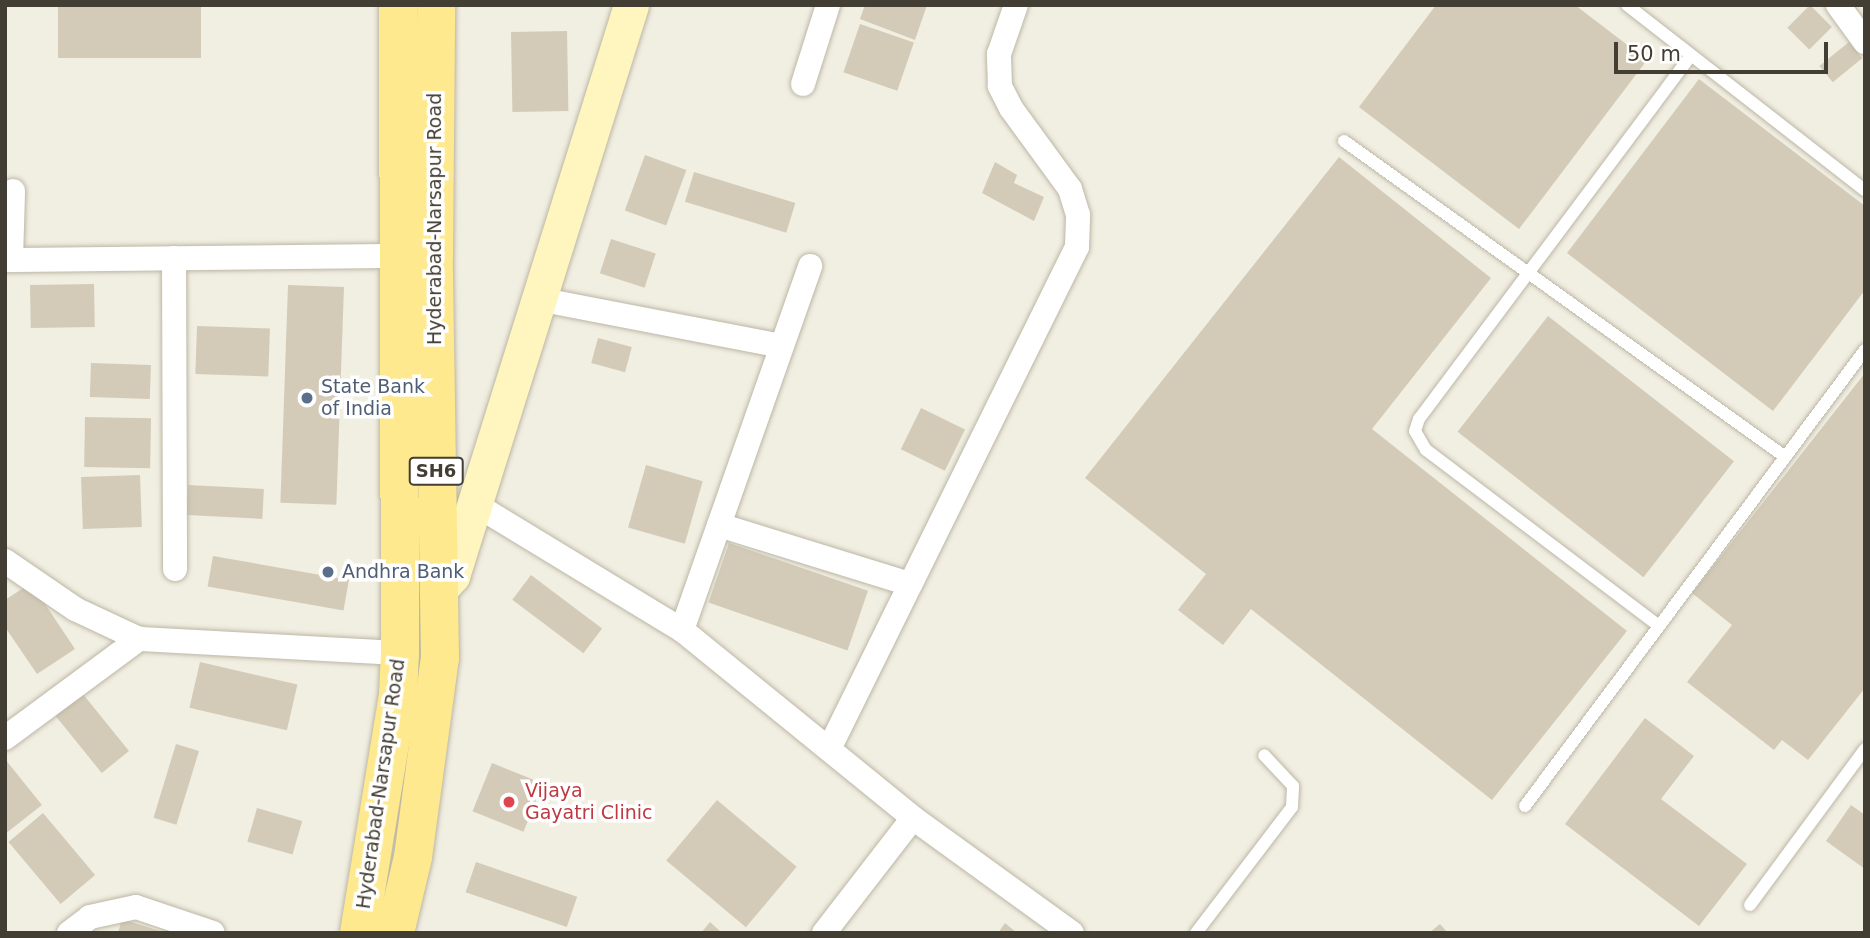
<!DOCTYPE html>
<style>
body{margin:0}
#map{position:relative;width:1870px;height:938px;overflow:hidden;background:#f1eee2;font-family:"DejaVu Sans",sans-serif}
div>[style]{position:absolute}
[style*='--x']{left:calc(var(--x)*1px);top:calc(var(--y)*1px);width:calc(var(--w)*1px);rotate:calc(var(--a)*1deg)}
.building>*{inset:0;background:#d3cbb8;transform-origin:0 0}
.roads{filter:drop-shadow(0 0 2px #bcb7a5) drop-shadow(0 0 2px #bcb7a5)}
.lane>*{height:12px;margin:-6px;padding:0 6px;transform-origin:6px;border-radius:6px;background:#fff}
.street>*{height:24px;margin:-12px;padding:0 12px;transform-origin:12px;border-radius:12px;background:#fff}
.secondary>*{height:35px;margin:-17.5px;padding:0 17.5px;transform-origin:17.5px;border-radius:17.5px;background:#fff5bf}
.primary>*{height:38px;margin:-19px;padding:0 19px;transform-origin:19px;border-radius:19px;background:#fee98e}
.dots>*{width:19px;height:19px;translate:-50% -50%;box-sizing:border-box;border:4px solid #fff;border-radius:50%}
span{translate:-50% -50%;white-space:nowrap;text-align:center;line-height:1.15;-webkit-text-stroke:7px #fff;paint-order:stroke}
.shield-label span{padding:2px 5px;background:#fff;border:2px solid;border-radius:5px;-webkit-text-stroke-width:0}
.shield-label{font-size:18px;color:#433e33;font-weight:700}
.street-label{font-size:19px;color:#433e33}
.service-label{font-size:19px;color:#4e5e75}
.left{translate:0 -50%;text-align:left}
.health-label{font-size:19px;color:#be3a42}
.frame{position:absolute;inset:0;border:7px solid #433e33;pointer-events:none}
.scale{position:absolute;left:1614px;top:42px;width:214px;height:32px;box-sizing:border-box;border:4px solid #433e33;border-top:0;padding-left:9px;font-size:21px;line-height:24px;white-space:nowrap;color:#433e33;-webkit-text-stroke:5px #fff;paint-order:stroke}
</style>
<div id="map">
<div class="building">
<div style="left:58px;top:5px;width:143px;height:53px"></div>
<div style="clip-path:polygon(865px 5px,927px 5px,915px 40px,860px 19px)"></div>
<div style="clip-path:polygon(1436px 5px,1575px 5px,1647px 60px,1519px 229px,1359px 107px)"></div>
<div style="left:1810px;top:5px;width:31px;height:32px;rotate:45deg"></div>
<div style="left:860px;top:24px;width:57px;height:51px;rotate:19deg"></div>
<div style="left:567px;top:31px;width:80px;height:56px;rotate:89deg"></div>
<div style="left:1849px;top:42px;width:21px;height:38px;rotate:51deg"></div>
<div style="clip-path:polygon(1699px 79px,1865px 206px,1865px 290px,1773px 411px,1567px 253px)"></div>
<div style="left:645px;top:155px;width:44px;height:59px;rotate:20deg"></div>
<div style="clip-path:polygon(1339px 157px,1491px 278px,1372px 429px,1627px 631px,1492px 800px,1251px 609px,1223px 645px,1178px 610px,1206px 574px,1085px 478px)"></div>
<div style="clip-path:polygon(995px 162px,1017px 175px,1014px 183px,1044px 197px,1034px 221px,982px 193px)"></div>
<div style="left:694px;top:172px;width:106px;height:31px;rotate:17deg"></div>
<div style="left:611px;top:239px;width:47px;height:36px;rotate:18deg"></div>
<div style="left:94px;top:284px;width:43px;height:64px;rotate:89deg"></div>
<div style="left:288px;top:285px;width:56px;height:218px;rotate:2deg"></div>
<div style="left:1548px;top:316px;width:236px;height:147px;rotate:38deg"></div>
<div style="left:197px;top:326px;width:73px;height:48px;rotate:2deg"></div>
<div style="left:598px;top:338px;width:35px;height:26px;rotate:15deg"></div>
<div style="left:91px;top:363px;width:60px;height:34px;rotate:2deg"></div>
<div style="clip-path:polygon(1865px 373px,1865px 688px,1808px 760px,1782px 740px,1774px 750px,1687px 682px,1732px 625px,1692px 593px)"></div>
<div style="left:921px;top:408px;width:49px;height:46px;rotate:26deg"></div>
<div style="left:85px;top:417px;width:66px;height:50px;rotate:1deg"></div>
<div style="left:646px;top:465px;width:59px;height:65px;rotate:16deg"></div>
<div style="left:140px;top:475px;width:52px;height:59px;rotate:88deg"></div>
<div style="left:188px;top:485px;width:76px;height:30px;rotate:3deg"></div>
<div style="left:729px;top:543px;width:147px;height:63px;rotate:19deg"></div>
<div style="left:213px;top:556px;width:138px;height:31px;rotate:10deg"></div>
<div style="left:531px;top:575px;width:89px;height:31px;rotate:37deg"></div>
<div style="clip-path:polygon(31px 583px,75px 649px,37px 674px,5px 627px,5px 600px)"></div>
<div style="left:200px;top:662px;width:100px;height:47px;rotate:13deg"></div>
<div style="left:78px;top:688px;width:81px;height:35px;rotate:51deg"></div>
<div style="clip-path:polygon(1645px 718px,1694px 756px,1661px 799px,1747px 864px,1699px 926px,1565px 824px)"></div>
<div style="left:176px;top:744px;width:24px;height:77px;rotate:17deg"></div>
<div style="clip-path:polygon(5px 759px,42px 805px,5px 834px)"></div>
<div style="left:492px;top:763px;width:55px;height:52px;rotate:22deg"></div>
<div style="left:717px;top:800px;width:104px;height:79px;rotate:40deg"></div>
<div style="clip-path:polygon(1851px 805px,1865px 815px,1865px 869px,1826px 841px)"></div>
<div style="left:257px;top:808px;width:47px;height:35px;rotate:16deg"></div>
<div style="left:43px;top:813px;width:81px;height:45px;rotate:50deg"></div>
<div style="left:476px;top:862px;width:107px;height:32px;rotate:19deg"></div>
<div style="clip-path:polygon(122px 919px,163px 932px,163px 933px,118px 933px)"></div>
<div style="clip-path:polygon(710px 922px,722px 933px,701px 933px)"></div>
<div style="clip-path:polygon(1005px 923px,1017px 933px,998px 933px)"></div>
<div style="clip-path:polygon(1440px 924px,1448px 933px,1429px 933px)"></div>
</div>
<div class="roads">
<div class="lane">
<div style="--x:1627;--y:5;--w:301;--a:37.9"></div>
<div style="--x:1344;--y:141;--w:541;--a:35.6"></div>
<div style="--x:1659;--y:626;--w:292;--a:-142.9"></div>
<div style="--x:1426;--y:450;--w:22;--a:-120"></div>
<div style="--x:1415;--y:431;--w:13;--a:-72"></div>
<div style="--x:1419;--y:419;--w:454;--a:-53.2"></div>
<div style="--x:1525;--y:806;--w:569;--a:-53.29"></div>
<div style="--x:1750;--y:905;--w:194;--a:-53.6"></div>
<div style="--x:1196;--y:933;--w:158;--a:-52.7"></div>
<div style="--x:1292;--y:807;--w:21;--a:-87"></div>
<div style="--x:1293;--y:786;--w:42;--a:-133.1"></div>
</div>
<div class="street">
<div style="--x:1838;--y:5;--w:46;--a:53.9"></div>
<div style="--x:803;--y:84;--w:83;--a:-72.4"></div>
<div style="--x:174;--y:258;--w:311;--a:89.8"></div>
<div style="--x:5;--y:260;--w:393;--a:-0.6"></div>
<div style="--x:11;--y:260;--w:69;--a:-88.3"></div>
<div style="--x:538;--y:299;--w:248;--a:10.9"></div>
<div style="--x:473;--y:503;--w:245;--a:31.3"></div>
<div style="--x:682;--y:630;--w:298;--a:39.1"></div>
<div style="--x:913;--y:818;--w:196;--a:35.9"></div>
<div style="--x:719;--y:525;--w:200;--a:17.2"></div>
<div style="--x:5;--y:561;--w:85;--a:34.4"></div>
<div style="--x:75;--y:609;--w:71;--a:25.1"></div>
<div style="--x:139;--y:639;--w:261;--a:3.1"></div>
<div style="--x:682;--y:630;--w:386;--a:-70.6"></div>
<div style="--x:5;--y:738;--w:167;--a:-36.5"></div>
<div style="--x:829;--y:749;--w:560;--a:-63.71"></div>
<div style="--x:1077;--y:247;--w:32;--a:-88"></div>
<div style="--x:1078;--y:215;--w:27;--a:-107"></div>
<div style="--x:1070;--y:189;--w:100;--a:-126.1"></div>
<div style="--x:1011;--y:108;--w:25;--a:-117"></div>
<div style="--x:1000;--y:86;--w:32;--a:-92"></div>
<div style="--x:999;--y:54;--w:52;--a:-70.9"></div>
<div style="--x:69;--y:933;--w:26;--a:-37"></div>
<div style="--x:90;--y:917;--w:47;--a:-12.3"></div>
<div style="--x:136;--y:907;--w:81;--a:18.7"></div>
<div style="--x:824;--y:933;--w:145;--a:-52.3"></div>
</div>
<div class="secondary">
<div style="--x:438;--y:591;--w:21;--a:-47"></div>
<div style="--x:452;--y:576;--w:598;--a:-72.59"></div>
</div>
<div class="primary">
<div style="--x:359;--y:933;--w:242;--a:-80.7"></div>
<div style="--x:398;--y:694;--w:41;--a:-87.2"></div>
<div style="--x:400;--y:653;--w:648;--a:-90.18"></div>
<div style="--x:395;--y:933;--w:78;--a:-76.7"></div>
<div style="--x:413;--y:857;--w:201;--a:-82.3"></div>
<div style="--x:440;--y:658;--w:402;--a:-90.9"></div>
<div style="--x:434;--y:256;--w:251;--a:-89.5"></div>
</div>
</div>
<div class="dots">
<div style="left:307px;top:398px;background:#5c6f8a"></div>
<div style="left:328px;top:572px;background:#5c6f8a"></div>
<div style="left:509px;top:802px;background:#e0444e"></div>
</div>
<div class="shield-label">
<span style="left:436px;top:471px">SH6</span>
</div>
<div class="street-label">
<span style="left:435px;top:219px;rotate:-90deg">Hyderabad-Narsapur Road</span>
<span style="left:381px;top:784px;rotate:-82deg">Hyderabad-Narsapur Road</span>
</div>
<div class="service-label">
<span class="left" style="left:321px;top:398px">State Bank<br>of India</span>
<span class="left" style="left:342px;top:572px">Andhra Bank</span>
</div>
<div class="health-label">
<span class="left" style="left:525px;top:802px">Vijaya<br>Gayatri Clinic</span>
</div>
<div class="frame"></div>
<div class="scale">50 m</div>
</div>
